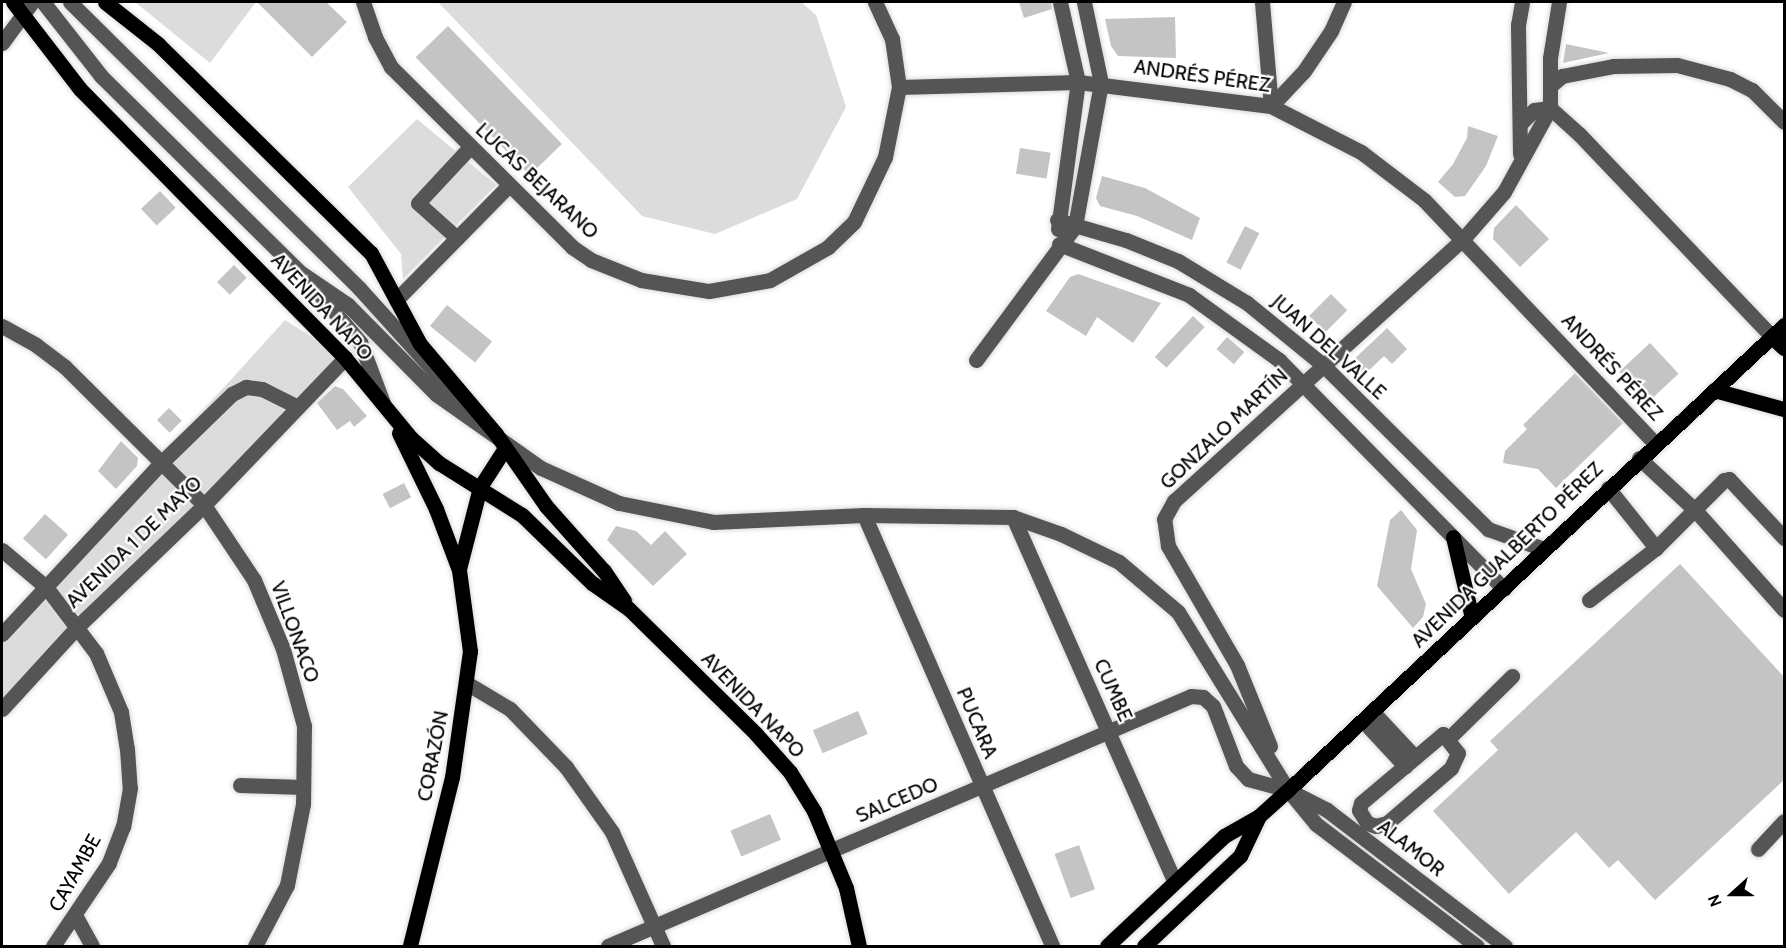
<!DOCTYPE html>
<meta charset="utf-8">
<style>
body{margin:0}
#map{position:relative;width:1786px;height:948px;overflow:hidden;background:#fff;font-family:Cabin,sans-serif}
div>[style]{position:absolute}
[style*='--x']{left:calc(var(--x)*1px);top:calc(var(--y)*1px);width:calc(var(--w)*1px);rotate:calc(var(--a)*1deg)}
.green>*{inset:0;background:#dcdcdc}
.building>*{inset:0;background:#c4c4c4;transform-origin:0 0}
.roads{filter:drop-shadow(0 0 2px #dbdbdb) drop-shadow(0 0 2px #dbdbdb)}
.minor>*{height:15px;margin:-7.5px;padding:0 7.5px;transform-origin:7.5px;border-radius:7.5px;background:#555}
.major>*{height:15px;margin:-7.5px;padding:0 7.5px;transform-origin:7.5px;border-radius:7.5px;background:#000}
span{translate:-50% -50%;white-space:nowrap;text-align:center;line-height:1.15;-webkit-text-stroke:4.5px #fff;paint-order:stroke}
.street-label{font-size:20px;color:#000}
.frame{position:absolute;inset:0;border:3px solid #000;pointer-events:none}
.north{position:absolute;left:1702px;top:864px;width:60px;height:60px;-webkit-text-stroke:4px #fff;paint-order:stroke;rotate:249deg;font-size:16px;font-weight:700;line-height:24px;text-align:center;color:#000}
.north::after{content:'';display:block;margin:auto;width:21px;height:27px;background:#000;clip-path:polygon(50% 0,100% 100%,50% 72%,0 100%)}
</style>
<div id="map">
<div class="green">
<div style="clip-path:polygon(135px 2px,256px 2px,210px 63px)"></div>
<div style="clip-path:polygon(438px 2px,801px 2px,816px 15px,846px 107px,797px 199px,715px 234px,642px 216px)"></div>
<div style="clip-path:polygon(417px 119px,496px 185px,403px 279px,401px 254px,348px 187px)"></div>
<div style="clip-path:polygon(285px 320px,345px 358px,2px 710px,2px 633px)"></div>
</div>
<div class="building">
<div style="clip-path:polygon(257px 2px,326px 2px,347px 22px,312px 57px)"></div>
<div style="clip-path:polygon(1019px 2px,1051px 2px,1052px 9px,1024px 18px)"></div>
<div style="clip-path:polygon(1175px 17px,1176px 58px,1118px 56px,1111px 46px,1105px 19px)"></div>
<div style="left:448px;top:26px;width:164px;height:45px;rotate:46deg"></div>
<div style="clip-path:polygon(1566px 44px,1609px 53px,1563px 63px)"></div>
<div style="clip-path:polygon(1468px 126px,1498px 136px,1486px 166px,1465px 196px,1455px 197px,1438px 182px,1453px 164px,1467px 138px)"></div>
<div style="left:1020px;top:148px;width:31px;height:26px;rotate:9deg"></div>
<div style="clip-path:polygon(1102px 176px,1145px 188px,1200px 218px,1192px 240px,1137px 216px,1100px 206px,1096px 198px)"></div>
<div style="left:160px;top:191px;width:23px;height:26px;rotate:47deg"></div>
<div style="clip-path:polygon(1516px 205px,1549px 239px,1520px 267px,1493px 239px,1494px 228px)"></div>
<div style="left:1245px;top:226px;width:16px;height:41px;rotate:27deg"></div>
<div style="left:234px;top:265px;width:18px;height:24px;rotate:45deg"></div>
<div style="clip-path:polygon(1078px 274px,1161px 303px,1133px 343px,1097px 317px,1086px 336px,1046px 311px,1070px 277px)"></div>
<div style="left:1331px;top:294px;width:23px;height:31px;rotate:45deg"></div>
<div style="left:447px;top:305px;width:58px;height:27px;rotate:39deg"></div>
<div style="left:1193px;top:316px;width:16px;height:56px;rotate:43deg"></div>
<div style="clip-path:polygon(1387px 328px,1407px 349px,1392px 364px,1384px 356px,1361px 378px,1349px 364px)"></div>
<div style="left:1227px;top:337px;width:23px;height:16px;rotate:41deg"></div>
<div style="left:1650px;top:343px;width:42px;height:42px;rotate:47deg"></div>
<div style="clip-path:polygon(1575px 373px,1623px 423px,1556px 488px,1538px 469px,1503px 463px,1505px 451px,1527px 429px,1523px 425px)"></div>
<div style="clip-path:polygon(335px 386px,343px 389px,367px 416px,354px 427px,350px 421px,337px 430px,317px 403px)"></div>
<div style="left:169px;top:408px;width:18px;height:17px;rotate:45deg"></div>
<div style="clip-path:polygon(121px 441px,138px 458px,137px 466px,116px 489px,98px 471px)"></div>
<div style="left:404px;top:483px;width:16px;height:24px;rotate:63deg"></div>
<div style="clip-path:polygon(1401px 510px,1417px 530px,1411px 569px,1426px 604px,1423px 617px,1413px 628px,1377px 586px,1390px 520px)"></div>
<div style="left:45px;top:514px;width:31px;height:33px;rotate:42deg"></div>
<div style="clip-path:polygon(616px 526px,636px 531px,651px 545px,665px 531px,687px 554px,653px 586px,607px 540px)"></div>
<div style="clip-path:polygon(1680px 564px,1785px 678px,1785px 779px,1655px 900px,1618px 860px,1609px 868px,1576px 832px,1509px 894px,1433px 811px,1498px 750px,1490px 741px)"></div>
<div style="left:858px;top:711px;width:25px;height:49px;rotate:67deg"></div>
<div style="left:770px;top:814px;width:28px;height:43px;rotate:67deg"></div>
<div style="left:1079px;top:845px;width:47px;height:26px;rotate:70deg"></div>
</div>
<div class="roads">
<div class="minor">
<div style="--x:43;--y:2;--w:94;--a:51.9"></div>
<div style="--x:101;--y:76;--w:281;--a:44.6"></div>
<div style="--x:301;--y:273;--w:57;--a:34.2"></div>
<div style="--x:348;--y:305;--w:125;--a:45.3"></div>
<div style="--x:436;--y:394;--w:128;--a:35.2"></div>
<div style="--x:541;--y:468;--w:85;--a:24.2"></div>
<div style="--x:619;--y:503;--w:96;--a:11.4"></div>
<div style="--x:713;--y:522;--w:151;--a:-2.7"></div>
<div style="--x:864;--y:515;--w:149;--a:0.8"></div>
<div style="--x:1013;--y:517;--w:51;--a:19.5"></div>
<div style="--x:1061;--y:534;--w:64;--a:25.8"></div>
<div style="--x:1119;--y:562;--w:77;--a:40.3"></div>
<div style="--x:1178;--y:612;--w:209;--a:58.3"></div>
<div style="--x:1288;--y:790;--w:44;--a:50.5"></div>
<div style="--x:1316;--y:824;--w:202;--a:37.2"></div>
<div style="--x:70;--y:2;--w:407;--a:44.7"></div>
<div style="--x:359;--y:288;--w:152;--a:47.9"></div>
<div style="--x:363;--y:2;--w:37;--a:71"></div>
<div style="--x:375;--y:37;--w:34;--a:62"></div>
<div style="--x:391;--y:67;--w:255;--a:44.8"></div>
<div style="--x:572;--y:247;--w:23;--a:34"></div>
<div style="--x:591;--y:260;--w:54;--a:21.8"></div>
<div style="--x:641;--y:280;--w:69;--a:9.2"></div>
<div style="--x:709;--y:291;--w:62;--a:-10.2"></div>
<div style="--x:770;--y:280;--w:67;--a:-29.6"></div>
<div style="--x:828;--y:247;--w:36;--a:-44"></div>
<div style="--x:854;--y:222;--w:72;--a:-64.5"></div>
<div style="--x:885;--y:157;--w:71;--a:-78.7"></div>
<div style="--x:899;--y:87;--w:49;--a:-98.3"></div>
<div style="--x:892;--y:39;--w:41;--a:-114.7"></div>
<div style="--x:1262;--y:2;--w:104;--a:85.1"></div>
<div style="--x:2;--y:43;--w:51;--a:-53.8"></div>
<div style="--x:1550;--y:86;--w:16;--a:-40"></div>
<div style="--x:1562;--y:76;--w:53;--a:-10.9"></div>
<div style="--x:1614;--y:66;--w:63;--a:-0.9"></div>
<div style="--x:1677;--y:65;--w:55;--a:14.8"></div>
<div style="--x:1730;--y:79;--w:25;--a:27"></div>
<div style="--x:1752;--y:90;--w:45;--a:45"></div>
<div style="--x:899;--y:87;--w:179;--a:-1.6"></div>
<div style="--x:1078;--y:82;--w:194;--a:7.1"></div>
<div style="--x:1271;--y:106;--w:101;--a:27.1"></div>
<div style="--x:1361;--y:152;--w:79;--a:37.3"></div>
<div style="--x:1424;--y:200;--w:335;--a:46.5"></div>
<div style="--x:1271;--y:106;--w:48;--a:-46.7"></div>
<div style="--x:1304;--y:71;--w:48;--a:-56"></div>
<div style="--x:1331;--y:31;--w:32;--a:-66"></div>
<div style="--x:1522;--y:122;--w:17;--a:-45"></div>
<div style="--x:1534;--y:110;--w:16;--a:-7"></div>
<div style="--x:1550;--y:108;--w:39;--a:42"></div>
<div style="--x:1579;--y:134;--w:280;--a:46.4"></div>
<div style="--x:1520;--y:154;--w:129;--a:-90.9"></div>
<div style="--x:1518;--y:25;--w:23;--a:-80"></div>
<div style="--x:1057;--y:220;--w:72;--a:16.2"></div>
<div style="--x:1126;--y:240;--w:56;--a:22"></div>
<div style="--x:1178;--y:261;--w:81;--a:31.3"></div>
<div style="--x:1247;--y:303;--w:98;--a:39.2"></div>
<div style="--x:1323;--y:365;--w:233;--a:44.8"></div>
<div style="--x:1488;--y:529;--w:59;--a:19.7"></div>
<div style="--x:1058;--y:229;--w:148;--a:-82.3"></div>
<div style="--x:1078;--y:82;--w:82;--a:-102.7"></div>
<div style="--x:457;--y:238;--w:52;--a:-138.1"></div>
<div style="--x:418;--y:203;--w:76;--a:-47.1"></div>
<div style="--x:1059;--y:244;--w:140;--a:21.4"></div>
<div style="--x:1189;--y:295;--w:111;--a:35.8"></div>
<div style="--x:1279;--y:360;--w:321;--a:45.5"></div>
<div style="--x:315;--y:289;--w:70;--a:49.7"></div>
<div style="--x:360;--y:342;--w:65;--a:69.3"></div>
<div style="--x:396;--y:300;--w:161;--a:-45.5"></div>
<div style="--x:2;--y:326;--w:39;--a:29"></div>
<div style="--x:36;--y:345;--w:36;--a:37"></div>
<div style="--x:65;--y:367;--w:196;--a:44.8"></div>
<div style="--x:204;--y:505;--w:90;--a:56.3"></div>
<div style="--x:254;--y:580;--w:75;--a:67.2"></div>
<div style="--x:283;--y:649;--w:80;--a:74.7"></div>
<div style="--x:304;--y:726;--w:78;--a:90.7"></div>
<div style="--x:303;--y:804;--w:83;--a:101.2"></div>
<div style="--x:287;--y:885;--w:69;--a:117.7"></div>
<div style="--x:976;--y:360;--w:167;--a:-53.5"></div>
<div style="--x:1075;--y:226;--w:145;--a:-79.7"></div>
<div style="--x:1101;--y:83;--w:83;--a:-101.9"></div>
<div style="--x:1639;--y:458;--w:76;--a:42.9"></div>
<div style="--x:1695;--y:510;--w:134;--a:48.3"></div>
<div style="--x:1608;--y:488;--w:77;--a:51.3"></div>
<div style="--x:864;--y:515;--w:470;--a:66.4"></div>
<div style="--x:1013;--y:517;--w:398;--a:66.1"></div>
<div style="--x:2;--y:550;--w:57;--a:40.1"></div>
<div style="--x:46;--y:587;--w:83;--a:52.9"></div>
<div style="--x:96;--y:653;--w:64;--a:67"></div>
<div style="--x:121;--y:712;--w:37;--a:81"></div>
<div style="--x:127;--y:749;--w:39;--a:86"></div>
<div style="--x:130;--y:788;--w:39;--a:100"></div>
<div style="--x:123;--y:826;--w:40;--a:111"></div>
<div style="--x:109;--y:863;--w:100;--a:124"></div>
<div style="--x:1589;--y:600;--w:85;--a:-37.8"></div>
<div style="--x:1656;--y:548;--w:96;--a:-45"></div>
<div style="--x:1724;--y:480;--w:5;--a:-11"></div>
<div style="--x:1729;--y:479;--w:81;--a:47"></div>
<div style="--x:2;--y:634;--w:236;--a:-47.1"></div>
<div style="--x:163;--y:461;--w:96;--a:-44.2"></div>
<div style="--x:232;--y:394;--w:16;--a:-27"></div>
<div style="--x:246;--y:387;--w:16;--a:7"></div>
<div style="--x:262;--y:389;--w:40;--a:26.6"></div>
<div style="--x:468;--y:684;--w:49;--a:30.8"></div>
<div style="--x:510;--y:709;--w:81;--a:46"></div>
<div style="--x:566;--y:767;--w:80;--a:54.7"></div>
<div style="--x:612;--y:832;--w:125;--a:65.9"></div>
<div style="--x:2;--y:709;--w:113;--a:-47.5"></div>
<div style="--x:78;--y:626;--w:175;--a:-43.8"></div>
<div style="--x:204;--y:505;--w:204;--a:-46.2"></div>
<div style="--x:1373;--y:712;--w:62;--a:47"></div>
<div style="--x:1363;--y:721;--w:62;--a:47"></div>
<div style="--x:1443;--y:734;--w:24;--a:52"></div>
<div style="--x:1458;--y:753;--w:17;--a:115"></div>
<div style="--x:1451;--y:768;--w:84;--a:139.3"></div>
<div style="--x:1387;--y:823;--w:11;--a:165"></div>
<div style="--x:1376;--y:826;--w:9;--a:-162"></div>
<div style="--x:1367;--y:823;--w:15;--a:-122"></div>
<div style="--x:1359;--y:810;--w:7;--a:-74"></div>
<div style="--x:1361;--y:803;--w:107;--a:-40.1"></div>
<div style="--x:1448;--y:739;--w:90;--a:-44.5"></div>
<div style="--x:1270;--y:746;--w:87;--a:-112.2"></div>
<div style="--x:1237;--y:665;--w:138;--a:-120.1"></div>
<div style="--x:1168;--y:546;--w:27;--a:-98"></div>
<div style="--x:1164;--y:519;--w:21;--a:-61"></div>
<div style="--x:1174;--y:501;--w:390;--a:-42.2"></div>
<div style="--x:1463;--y:239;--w:62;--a:-48.9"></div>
<div style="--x:1504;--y:192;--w:96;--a:-61.3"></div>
<div style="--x:1550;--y:108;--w:50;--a:-90"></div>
<div style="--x:1550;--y:58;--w:57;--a:-80.9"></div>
<div style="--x:240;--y:785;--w:63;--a:1.8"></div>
<div style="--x:1758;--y:849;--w:38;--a:-47"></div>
<div style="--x:76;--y:917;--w:33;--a:61"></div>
<div style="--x:608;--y:946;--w:634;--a:-23.21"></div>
<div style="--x:1191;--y:696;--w:12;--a:5"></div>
<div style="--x:1203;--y:697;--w:13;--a:42"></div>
<div style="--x:1213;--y:706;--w:64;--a:69"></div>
<div style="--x:1236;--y:766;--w:18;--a:47"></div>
<div style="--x:1248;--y:779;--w:41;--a:15.4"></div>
<div style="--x:1288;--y:790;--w:44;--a:27.1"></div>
<div style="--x:1327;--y:810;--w:224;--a:37.4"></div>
</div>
<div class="major">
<div style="--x:13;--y:2;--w:110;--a:52.4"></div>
<div style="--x:80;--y:89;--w:378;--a:45.4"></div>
<div style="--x:345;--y:358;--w:104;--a:50.5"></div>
<div style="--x:411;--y:438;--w:38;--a:42"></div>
<div style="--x:439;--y:463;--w:98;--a:32.1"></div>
<div style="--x:522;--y:515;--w:98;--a:44.2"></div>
<div style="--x:592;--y:583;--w:45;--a:35.1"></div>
<div style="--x:629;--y:609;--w:178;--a:44.5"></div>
<div style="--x:756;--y:734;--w:51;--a:48.2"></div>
<div style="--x:790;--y:772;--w:46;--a:58.4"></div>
<div style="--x:814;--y:811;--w:83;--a:67.4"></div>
<div style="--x:846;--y:888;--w:59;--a:77.4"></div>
<div style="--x:105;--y:2;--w:68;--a:38.4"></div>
<div style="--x:158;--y:44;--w:298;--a:44.5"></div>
<div style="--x:371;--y:253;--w:103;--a:61.7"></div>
<div style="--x:420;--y:344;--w:118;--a:49.8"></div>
<div style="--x:496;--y:434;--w:88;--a:55.2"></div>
<div style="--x:546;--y:506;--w:87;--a:48.3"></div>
<div style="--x:604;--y:571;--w:36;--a:56"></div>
<div style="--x:1772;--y:337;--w:16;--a:43"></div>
<div style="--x:1714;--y:390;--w:73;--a:15.2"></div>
<div style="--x:399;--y:433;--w:85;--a:64"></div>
<div style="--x:436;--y:509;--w:65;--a:69.3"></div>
<div style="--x:459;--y:570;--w:82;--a:82.3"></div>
<div style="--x:470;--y:651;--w:127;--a:98.1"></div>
<div style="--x:452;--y:777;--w:174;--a:104"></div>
<div style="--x:1453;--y:537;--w:83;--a:76.8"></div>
<div style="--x:459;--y:569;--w:85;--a:-75.6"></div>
<div style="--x:480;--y:487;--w:46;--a:-57.3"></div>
<div style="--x:1107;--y:946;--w:161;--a:-43.2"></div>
<div style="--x:1224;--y:836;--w:40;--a:-29.7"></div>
<div style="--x:1259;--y:816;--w:39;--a:-42"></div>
<div style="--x:1288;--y:790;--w:680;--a:-43.15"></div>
<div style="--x:1144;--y:946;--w:132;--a:-43.2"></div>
<div style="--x:1240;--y:856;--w:44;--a:-64.6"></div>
</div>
</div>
<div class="street-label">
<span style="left:1202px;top:76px;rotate:8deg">ANDRÉS PÉREZ</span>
<span style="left:537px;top:181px;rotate:43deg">LUCAS BEJARANO</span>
<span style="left:322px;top:307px;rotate:47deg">AVENIDA NAPO</span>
<span style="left:1329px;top:347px;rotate:42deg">JUAN DEL VALLE</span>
<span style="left:1612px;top:367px;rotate:47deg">ANDRÉS PÉREZ</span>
<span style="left:1224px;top:429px;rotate:-43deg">GONZALO MARTÍN</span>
<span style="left:134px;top:542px;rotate:-44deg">AVENIDA 1 DE MAYO</span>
<span style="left:1507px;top:555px;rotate:-44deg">AVENIDA GUALBERTO PÉREZ</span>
<span style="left:295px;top:632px;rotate:70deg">VILLONACO</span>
<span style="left:1113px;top:690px;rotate:66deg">CUMBE</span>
<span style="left:753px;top:705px;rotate:46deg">AVENIDA NAPO</span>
<span style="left:977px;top:723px;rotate:67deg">PUCARA</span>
<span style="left:433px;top:756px;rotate:-79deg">CORAZÓN</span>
<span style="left:897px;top:800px;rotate:-23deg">SALCEDO</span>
<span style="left:1411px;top:848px;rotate:38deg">ALAMOR</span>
<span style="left:75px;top:873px;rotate:-61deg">CAYAMBE</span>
</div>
<div class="frame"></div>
<div class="north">N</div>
</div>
